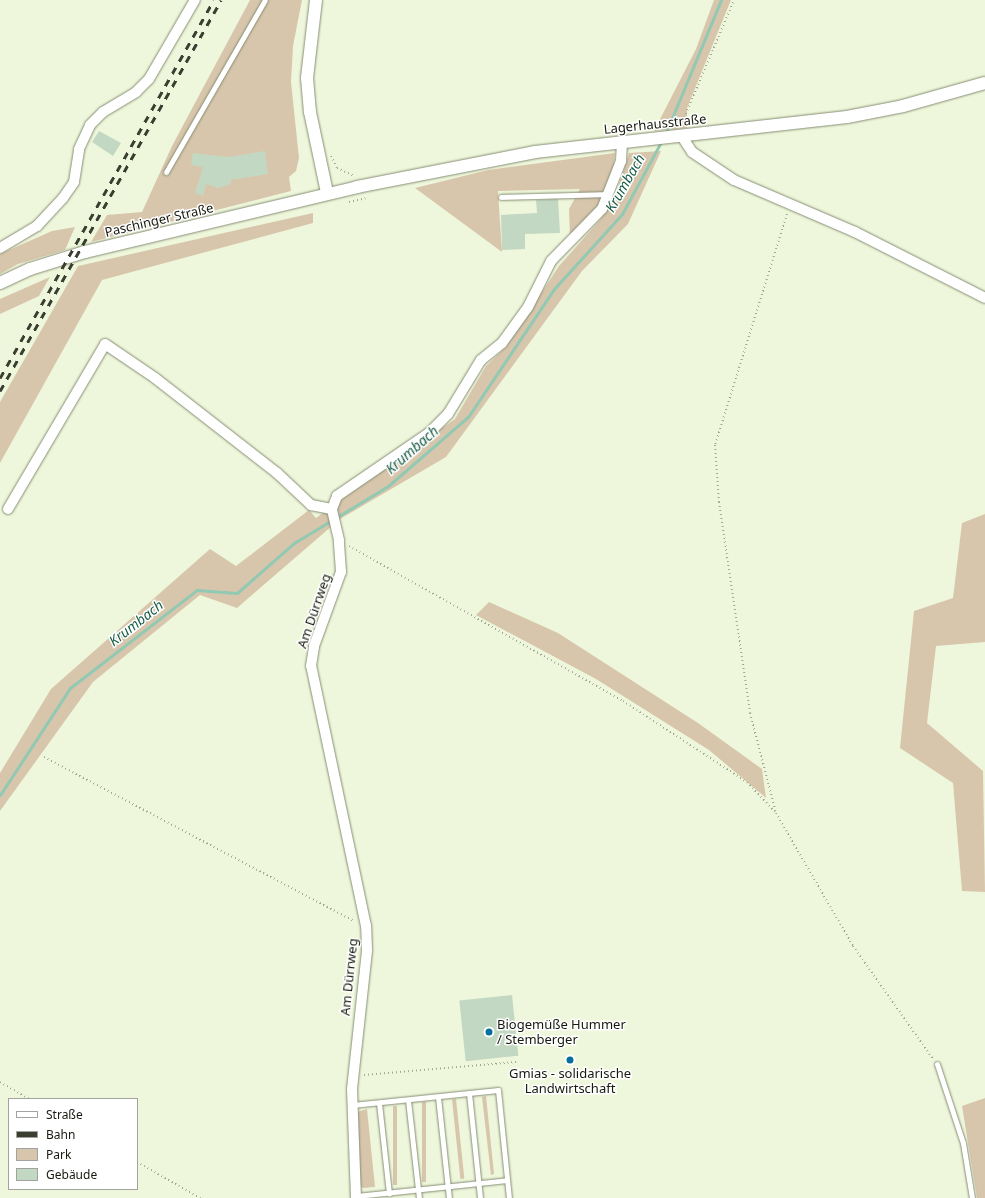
<!DOCTYPE html>
<meta charset="utf-8">
<style>
body{margin:0}
#map{position:relative;width:985px;height:1198px;overflow:hidden;background:#eef7db;font-family:"Noto Sans",sans-serif}
div>[style]{position:absolute}
[style*='--x']{left:calc(var(--x)*1px);top:calc(var(--y)*1px);width:calc(var(--w)*1px);rotate:calc(var(--a)*1deg)}
.green>*{inset:0;background:#d8c6ac;transform-origin:0 0}
.stream>*{height:3px;margin:-1.5px;padding:0 1.5px;transform-origin:1.5px;border-radius:1.5px;background:#91c9b2}
.building>*{inset:0;background:#c3d8c2;transform-origin:0 0}
.path>*{height:2px;margin-top:-1px;transform-origin:0;background:repeating-linear-gradient(90deg,#a1a892 0 1px,transparent 0 4px)}
.roads{filter:drop-shadow(0 0 1px #868d74) drop-shadow(0 0 1px #868d74)}
.service>*{height:5px;margin:-2.5px;padding:0 2.5px;transform-origin:2.5px;border-radius:2.5px;background:#fff}
.minor>*{height:10px;margin:-5px;padding:0 5px;transform-origin:5px;border-radius:5px;background:#fff}
.tertiary>*{height:12px;margin:-6px;padding:0 6px;transform-origin:6px;border-radius:6px;background:#fff}
.rail>*{height:3px;margin-top:-1.5px;transform-origin:0;background:repeating-linear-gradient(90deg,#3a3e31 0 7px,transparent 0 14px)}
.dots>*{width:11px;height:11px;translate:-50% -50%;box-sizing:border-box;border:2px solid #fff;border-radius:50%}
span{translate:-50% -50%;white-space:nowrap;text-align:center;line-height:1.15;-webkit-text-stroke:3px #fff;paint-order:stroke}
.street-label{font-size:13px;color:#16190f}
.poi-label{font-size:13px;color:#16190f}
.left{translate:0 -50%;text-align:left}
.water-label{font-size:14px;color:#185d47;font-style:italic}
.legend{position:absolute;left:8px;top:1098px;width:130px;height:92px;box-sizing:border-box;background:#fff;border:1px solid #a2a39f;margin:0;padding:5px 7px;list-style:none;font-size:12px;color:#16190f}
.legend li{display:flex;align-items:center;gap:8px;height:20px}
.legend b{width:20px;border:1px solid #a2a39f}
</style>
<div id="map">
<div class="green">
<div style="clip-path:polygon(250px 0,302px 0,293px 46px,291px 82px,299px 158px,296px 171px,289px 177px,291px 191px,91px 242px,107px 215px,142px 212px,172px 146px)"></div>
<div style="clip-path:polygon(714px 0,731px 0,687px 108px,687px 128px,654px 131px,696px 49px)"></div>
<div style="clip-path:polygon(661px 151px,628px 224px,582px 271px,446px 457px,340px 519px,237px 608px,200px 595px,93px 682px,0 811px,0 773px,51px 689px,210px 549px,236px 566px,309px 510px,316px 518px,455px 419px,486px 366px,506px 347px,559px 266px,600px 220px,615px 197px,629px 153px)"></div>
<div style="clip-path:polygon(615px 153px,613px 172px,599px 204px,570px 237px,569px 209px,580px 189px,498px 191px,502px 252px,415px 188px,488px 170px)"></div>
<div style="clip-path:polygon(313px 213px,313px 223px,102px 280px,0 463px,0 402px,78px 266px)"></div>
<div style="clip-path:polygon(75px 227px,65px 250px,18px 264px,0 274px,0 254px,52px 231px)"></div>
<div style="clip-path:polygon(50px 277px,39px 296px,0 314px,0 299px)"></div>
<div style="clip-path:polygon(985px 514px,985px 642px,936px 646px,927px 723px,983px 771px,985px 892px,962px 891px,953px 783px,900px 748px,914px 611px,953px 598px,962px 523px)"></div>
<div style="clip-path:polygon(489px 602px,558px 633px,698px 723px,762px 769px,766px 798px,709px 750px,596px 679px,476px 615px)"></div>
<div style="clip-path:polygon(486px 1096px,494px 1174px,491px 1175px,482px 1097px)"></div>
<div style="clip-path:polygon(985px 1098px,985px 1198px,977px 1198px,962px 1106px)"></div>
<div style="left:456px;top:1099px;width:80px;height:4px;rotate:84deg"></div>
<div style="left:422px;top:1102px;width:4px;height:80px"></div>
<div style="left:393px;top:1106px;width:4px;height:79px"></div>
<div style="clip-path:polygon(367px 1109px,375px 1187px,363px 1188px,360px 1186px,357px 1112px)"></div>
</div>
<div class="stream">
<div style="--x:665;--y:135;--w:146;--a:-67.5"></div>
<div style="--x:0;--y:795;--w:128;--a:-56.8"></div>
<div style="--x:70;--y:688;--w:160;--a:-37.7"></div>
<div style="--x:197;--y:590;--w:40;--a:4.3"></div>
<div style="--x:237;--y:593;--w:76;--a:-41.3"></div>
<div style="--x:294;--y:543;--w:110;--a:-31.2"></div>
<div style="--x:388;--y:486;--w:106;--a:-40.8"></div>
<div style="--x:468;--y:417;--w:154;--a:-56.1"></div>
<div style="--x:554;--y:289;--w:101;--a:-47.8"></div>
<div style="--x:622;--y:214;--w:82;--a:-61.6"></div>
</div>
<div class="building">
<div style="clip-path:polygon(99px 131px,121px 143px,113px 156px,92px 142px)"></div>
<div style="clip-path:polygon(265px 151px,268px 174px,230px 180px,231px 184px,218px 188px,206px 184px,203px 196px,195px 193px,203px 167px,191px 165px,193px 153px,228px 157px)"></div>
<div style="clip-path:polygon(558px 199px,560px 233px,525px 234px,525px 249px,502px 250px,501px 215px,537px 213px,536px 200px)"></div>
<div style="left:512px;top:995px;width:61px;height:53px;rotate:84deg"></div>
</div>
<div class="path">
<div style="--x:681;--y:125;--w:136;--a:-67"></div>
<div style="--x:331;--y:156;--w:13;--a:63"></div>
<div style="--x:337;--y:168;--w:19;--a:25"></div>
<div style="--x:349;--y:202;--w:17;--a:-13"></div>
<div style="--x:787;--y:214;--w:242;--a:107.3"></div>
<div style="--x:715;--y:445;--w:57;--a:86"></div>
<div style="--x:719;--y:502;--w:213;--a:81.6"></div>
<div style="--x:750;--y:713;--w:103;--a:75.4"></div>
<div style="--x:776;--y:813;--w:154;--a:59.9"></div>
<div style="--x:853;--y:946;--w:138;--a:54.7"></div>
<div style="--x:349;--y:546;--w:315;--a:29.5"></div>
<div style="--x:623;--y:701;--w:148;--a:33.2"></div>
<div style="--x:747;--y:782;--w:41;--a:47"></div>
<div style="--x:44;--y:757;--w:351;--a:27.9"></div>
<div style="--x:364;--y:1075;--w:153;--a:-4.9"></div>
<div style="--x:0;--y:1082;--w:34;--a:30"></div>
<div style="--x:137;--y:1162;--w:73;--a:29.7"></div>
</div>
<div class="roads">
<div class="service">
<div style="--x:166;--y:172;--w:198;--a:-60.1"></div>
<div style="--x:501;--y:197;--w:107;--a:-1.6"></div>
<div style="--x:937;--y:1064;--w:83;--a:71.8"></div>
<div style="--x:963;--y:1143;--w:56;--a:80.7"></div>
<div style="--x:469;--y:1093;--w:106;--a:84"></div>
<div style="--x:438;--y:1097;--w:102;--a:83.8"></div>
<div style="--x:408;--y:1100;--w:99;--a:83.6"></div>
<div style="--x:379;--y:1103;--w:91;--a:83.7"></div>
<div style="--x:352;--y:1105;--w:147;--a:-5.9"></div>
<div style="--x:498;--y:1090;--w:109;--a:84.2"></div>
<div style="--x:356;--y:1196;--w:152;--a:-6"></div>
</div>
<div class="minor">
<div style="--x:681;--y:135;--w:20;--a:57"></div>
<div style="--x:692;--y:152;--w:50;--a:33.7"></div>
<div style="--x:734;--y:180;--w:132;--a:23.3"></div>
<div style="--x:855;--y:232;--w:146;--a:26.9"></div>
<div style="--x:0;--y:248;--w:43;--a:-30.7"></div>
<div style="--x:37;--y:226;--w:38;--a:-47"></div>
<div style="--x:63;--y:198;--w:19;--a:-55"></div>
<div style="--x:74;--y:182;--w:33;--a:-81"></div>
<div style="--x:79;--y:149;--w:26;--a:-65"></div>
<div style="--x:90;--y:125;--w:18;--a:-45"></div>
<div style="--x:103;--y:112;--w:39;--a:-31"></div>
<div style="--x:136;--y:92;--w:18;--a:-45"></div>
<div style="--x:149;--y:79;--w:91;--a:-59.8"></div>
<div style="--x:8;--y:509;--w:191;--a:-59.5"></div>
<div style="--x:105;--y:344;--w:60;--a:34.2"></div>
<div style="--x:155;--y:378;--w:155;--a:37.9"></div>
<div style="--x:277;--y:473;--w:47;--a:43.3"></div>
<div style="--x:311;--y:505;--w:21;--a:11"></div>
<div style="--x:356;--y:1198;--w:109;--a:-92.1"></div>
<div style="--x:352;--y:1089;--w:140;--a:-83.8"></div>
<div style="--x:367;--y:950;--w:24;--a:-92"></div>
<div style="--x:366;--y:926;--w:266;--a:-101.9"></div>
<div style="--x:311;--y:666;--w:20;--a:-81"></div>
<div style="--x:314;--y:646;--w:79;--a:-70"></div>
<div style="--x:341;--y:572;--w:32;--a:-94"></div>
<div style="--x:339;--y:540;--w:32;--a:-103"></div>
<div style="--x:332;--y:509;--w:14;--a:-69"></div>
<div style="--x:337;--y:496;--w:112;--a:-34.4"></div>
<div style="--x:429;--y:433;--w:27;--a:-45"></div>
<div style="--x:448;--y:414;--w:63;--a:-58.6"></div>
<div style="--x:481;--y:360;--w:27;--a:-39"></div>
<div style="--x:502;--y:343;--w:44;--a:-54.2"></div>
<div style="--x:528;--y:307;--w:51;--a:-63.4"></div>
<div style="--x:551;--y:261;--w:73;--a:-45.6"></div>
<div style="--x:602;--y:209;--w:52;--a:-68.4"></div>
<div style="--x:621;--y:161;--w:20;--a:-87"></div>
</div>
<div class="tertiary">
<div style="--x:316;--y:0;--w:79;--a:96.6"></div>
<div style="--x:307;--y:78;--w:34;--a:85"></div>
<div style="--x:310;--y:112;--w:83;--a:78.1"></div>
<div style="--x:0;--y:283;--w:33;--a:-25"></div>
<div style="--x:30;--y:269;--w:58;--a:-17.2"></div>
<div style="--x:85;--y:252;--w:280;--a:-13.4"></div>
<div style="--x:357;--y:187;--w:181;--a:-11.1"></div>
<div style="--x:535;--y:152;--w:314;--a:-6.4"></div>
<div style="--x:847;--y:117;--w:57;--a:-11.1"></div>
<div style="--x:903;--y:106;--w:85;--a:-15.7"></div>
</div>
</div>
<div class="rail">
<div style="--x:0;--y:378;--w:434;--a:-60.5"></div>
<div style="--x:0;--y:391;--w:449;--a:-60.5"></div>
</div>
<div class="dots">
<div style="left:489px;top:1032px;background:#046f9c"></div>
<div style="left:570px;top:1060px;background:#046f9c"></div>
</div>
<div class="street-label">
<span style="left:655px;top:124px;rotate:-6deg">Lagerhausstraße</span>
<span style="left:159px;top:220px;rotate:-13deg">Paschinger Straße</span>
<span style="left:314px;top:611px;rotate:-71deg">Am Dürrweg</span>
<span style="left:349px;top:977px;rotate:-84deg">Am Dürrweg</span>
</div>
<div class="poi-label">
<span class="left" style="left:497px;top:1032px">Biogemüße Hummer<br>/ Stemberger</span>
<span style="left:570px;top:1081px">Gmias - solidarische<br>Landwirtschaft</span>
</div>
<div class="water-label">
<span style="left:625px;top:183px;rotate:-60deg">Krumbach</span>
<span style="left:412px;top:450px;rotate:-41deg">Krumbach</span>
<span style="left:136px;top:623px;rotate:-38deg">Krumbach</span>
</div>
<ul class="legend">
<li><b style="height:5px;background:#fff"></b>Straße</li>
<li><b style="height:5px;background:#3a3e31"></b>Bahn</li>
<li><b style="height:11px;background:#d8c6ac"></b>Park</li>
<li><b style="height:11px;background:#c3d8c2"></b>Gebäude</li>
</ul>
</div>
